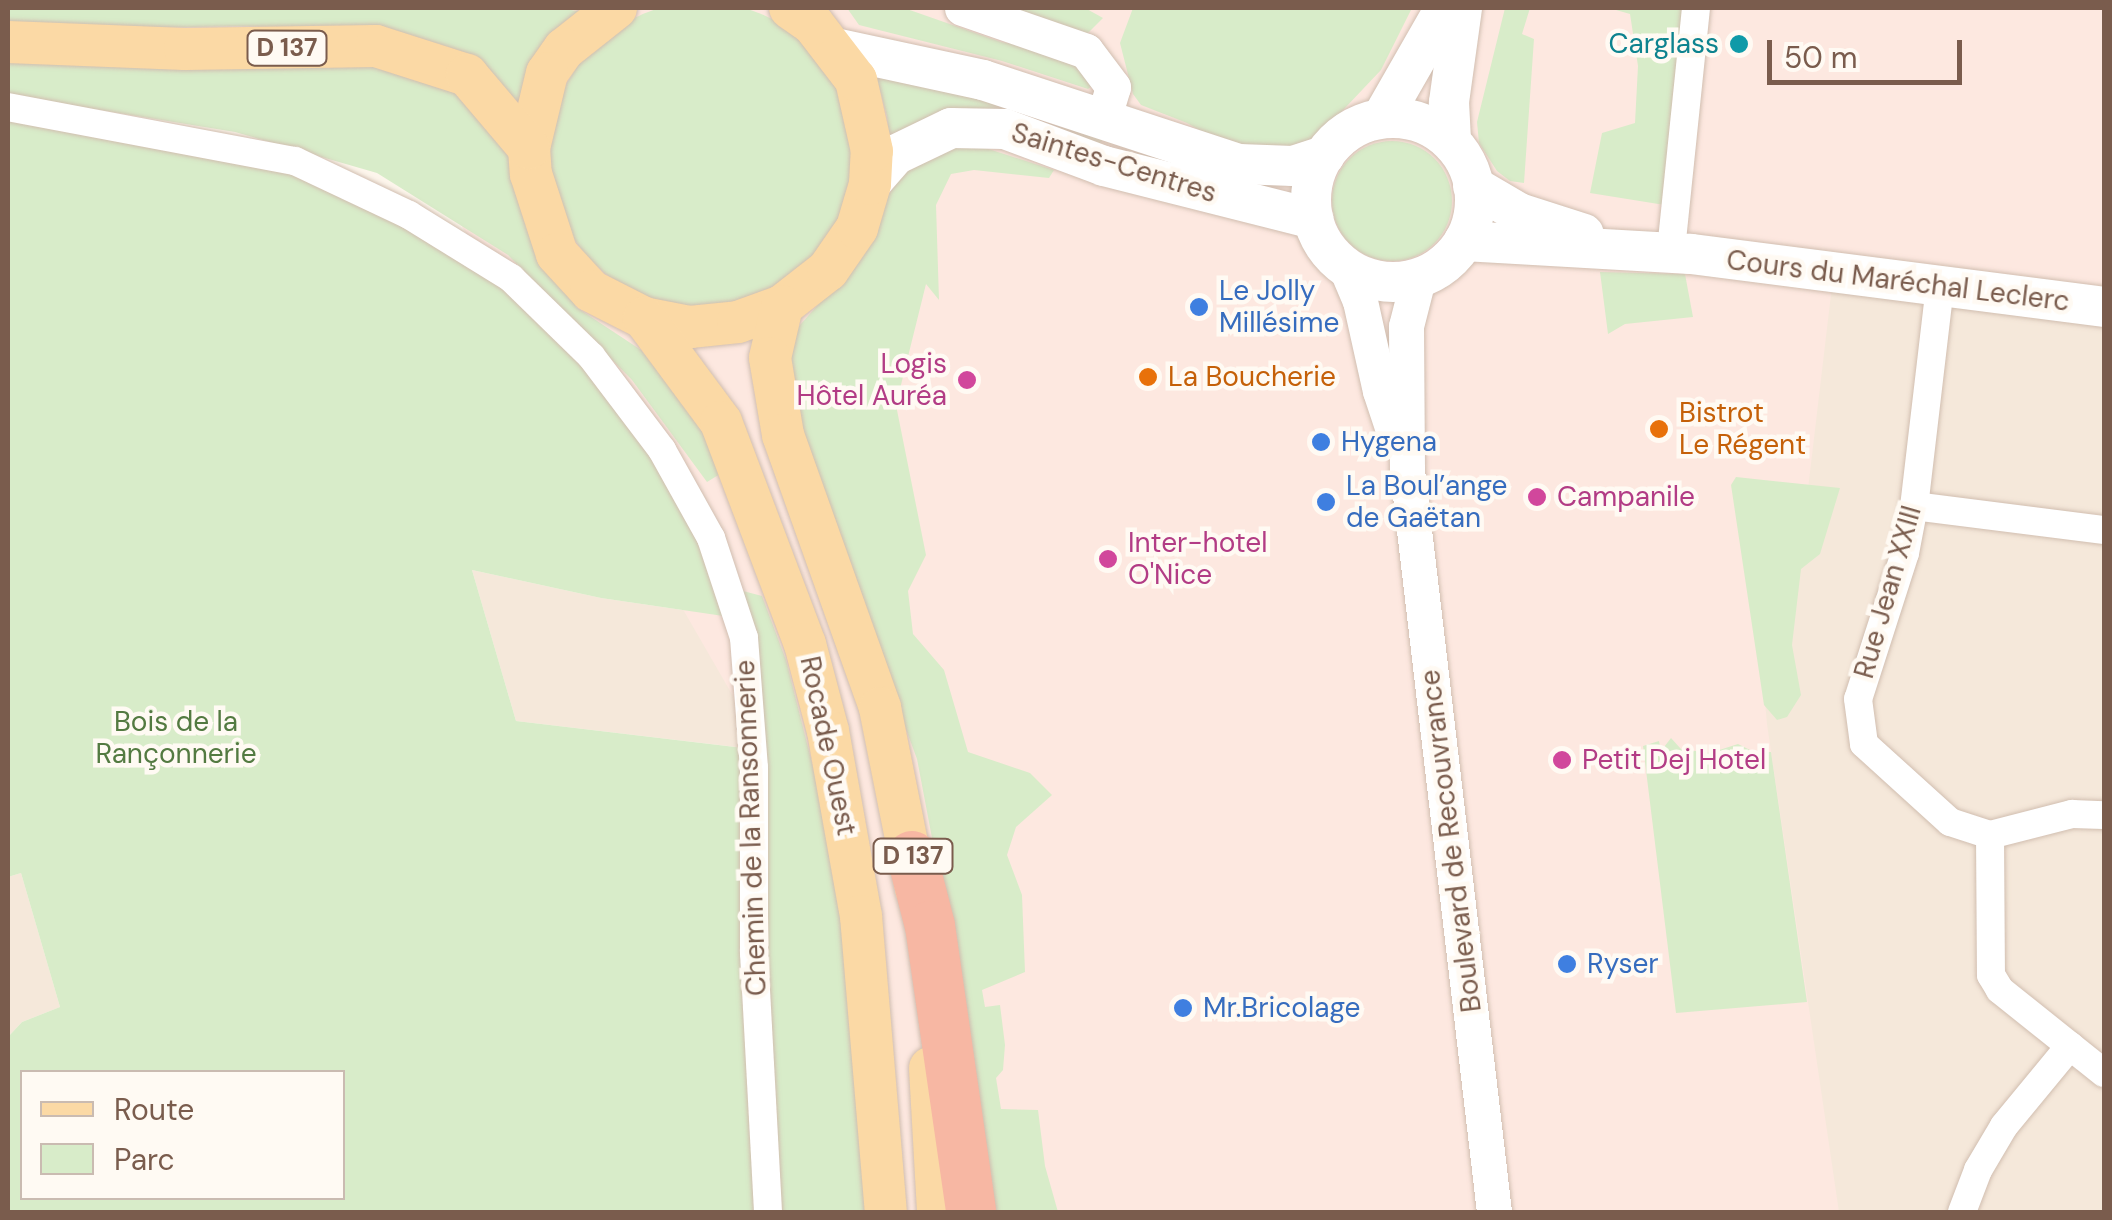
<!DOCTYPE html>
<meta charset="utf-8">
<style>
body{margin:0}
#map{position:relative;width:2112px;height:1220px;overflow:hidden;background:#fdf6ec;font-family:"DM Sans",sans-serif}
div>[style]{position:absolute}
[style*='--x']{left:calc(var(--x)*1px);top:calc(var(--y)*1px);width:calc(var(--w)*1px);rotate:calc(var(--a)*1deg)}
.residential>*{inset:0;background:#f5e8da}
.commercial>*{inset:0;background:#fde8e0}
.green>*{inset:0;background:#d8ecc9}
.round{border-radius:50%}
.roads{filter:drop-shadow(0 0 2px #d1beb0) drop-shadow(0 0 2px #d1beb0)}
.minor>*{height:28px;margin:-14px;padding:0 14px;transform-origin:14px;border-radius:14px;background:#fff}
.tertiary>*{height:35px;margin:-17.5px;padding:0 17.5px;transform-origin:17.5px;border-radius:17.5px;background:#fff}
.secondary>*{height:40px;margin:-20px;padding:0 20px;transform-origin:20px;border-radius:20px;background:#fff}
.secondary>.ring{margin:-20px;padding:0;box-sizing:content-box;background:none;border:40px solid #fff;border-radius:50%}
.primary>*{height:42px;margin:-21px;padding:0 21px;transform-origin:21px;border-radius:21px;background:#fbd9a5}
.motorway>*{height:50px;margin:-25px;padding:0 25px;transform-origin:25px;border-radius:25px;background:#f7b7a3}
.dots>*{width:28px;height:28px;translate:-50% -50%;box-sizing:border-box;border:5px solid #fffaf3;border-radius:50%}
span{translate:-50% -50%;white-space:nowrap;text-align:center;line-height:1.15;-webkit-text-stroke:9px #fffaf3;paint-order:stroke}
.shield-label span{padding:2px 8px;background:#fffaf3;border:2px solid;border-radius:8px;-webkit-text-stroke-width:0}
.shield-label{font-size:25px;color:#7a5c4d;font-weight:700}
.culture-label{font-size:28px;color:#0d838f}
.right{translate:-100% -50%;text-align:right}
.street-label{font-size:28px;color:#7a5c4d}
.shop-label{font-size:28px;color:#366cbe}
.left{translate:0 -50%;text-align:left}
.hotel-label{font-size:28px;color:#b23c85}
.food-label{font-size:28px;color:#c56008}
.park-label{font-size:28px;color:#537a41}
.frame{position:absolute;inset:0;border:10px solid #7a5c4d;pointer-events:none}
.legend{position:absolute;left:20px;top:1070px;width:325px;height:130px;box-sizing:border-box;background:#fffaf3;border:2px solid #cabbb1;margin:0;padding:12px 18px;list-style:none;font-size:30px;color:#7a5c4d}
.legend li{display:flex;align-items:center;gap:20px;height:50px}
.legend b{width:50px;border:2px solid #cabbb1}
.scale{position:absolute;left:1767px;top:40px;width:195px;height:45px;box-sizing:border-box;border:5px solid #7a5c4d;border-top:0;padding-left:12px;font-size:30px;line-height:35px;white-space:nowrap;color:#7a5c4d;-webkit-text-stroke:8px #fffaf3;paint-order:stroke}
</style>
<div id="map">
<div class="residential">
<div style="clip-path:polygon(1691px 254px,2104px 307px,2104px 1212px,1832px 1212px)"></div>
<div style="clip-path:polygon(472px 570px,601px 598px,737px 618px,753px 749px,516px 721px)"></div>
<div style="clip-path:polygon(21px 873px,60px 1007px,22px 1022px,8px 1037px,8px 877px)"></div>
</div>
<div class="commercial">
<div style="clip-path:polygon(336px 8px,2104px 8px,2104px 289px,1832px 286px,1808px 489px,1746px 488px,1767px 724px,1839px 1212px,817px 1212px,748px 722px)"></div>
</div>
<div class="green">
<div class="round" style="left:549px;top:2px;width:306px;height:306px"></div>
<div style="clip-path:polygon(8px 8px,560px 8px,582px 12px,519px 120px,366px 30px,238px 26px,12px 31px,8px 30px)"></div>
<div style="clip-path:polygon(847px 8px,904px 8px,1001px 42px,1069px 53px,1093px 85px,1088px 89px,1002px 61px,859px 25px)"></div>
<div style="clip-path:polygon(978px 8px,1085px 8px,1103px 18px,1088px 33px)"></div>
<div style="clip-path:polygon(1133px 8px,1412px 8px,1381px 70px,1309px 146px,1229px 147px,1187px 123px,1141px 105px,1133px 94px,1120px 43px)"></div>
<div style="clip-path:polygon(1505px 8px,1530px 8px,1522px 34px,1534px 39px,1524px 183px,1510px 181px,1497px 171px,1479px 143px,1477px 122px)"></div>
<div style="clip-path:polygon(1609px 8px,1696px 8px,1677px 207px,1590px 193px,1602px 133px,1635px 123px,1638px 66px,1630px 14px)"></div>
<div style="clip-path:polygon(376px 46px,512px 123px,576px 307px,641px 350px,707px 431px,720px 474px,707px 482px,632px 380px,508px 255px,377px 173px,235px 132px,8px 95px,8px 61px)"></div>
<div style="clip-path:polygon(874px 68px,1106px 135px,1094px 151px,1017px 123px,891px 154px,887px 116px)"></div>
<div style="clip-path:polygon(evenodd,8px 107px,295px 161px,409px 215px,591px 356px,743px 591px,762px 596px,786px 660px,814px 771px,842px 925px,858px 1071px,865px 1212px,8px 1212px,8px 1037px,22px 1022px,60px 1007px,21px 873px,8px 877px,8px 107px,472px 570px,601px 598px,737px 618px,752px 749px,516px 721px,472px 570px,8px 107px,22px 1072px,342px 1072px,342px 1198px,22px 1198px,22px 1072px)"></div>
<div class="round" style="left:1332px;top:141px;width:120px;height:120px"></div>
<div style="clip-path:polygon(970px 143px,1054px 170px,1049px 178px,974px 170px,951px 174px,936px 205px,939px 300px,926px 284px,896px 405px,926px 555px,908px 591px,913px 634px,944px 670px,968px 752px,1030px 773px,1052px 795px,1016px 827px,1007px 855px,1022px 895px,1025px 972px,982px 990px,985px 1007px,1000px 1005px,1005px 1045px,1003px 1070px,996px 1078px,1001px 1109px,1038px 1110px,1045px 1166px,1058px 1212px,981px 1212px,940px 880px,917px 759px,802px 448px,782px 357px,800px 325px,864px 253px,887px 197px,909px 166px,941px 146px)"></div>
<div style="clip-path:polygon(1600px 272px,1685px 274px,1693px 317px,1625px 324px,1608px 334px)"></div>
<div style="clip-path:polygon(1736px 477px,1840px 488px,1820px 554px,1801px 569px,1792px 645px,1801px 695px,1787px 717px,1777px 720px,1764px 705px,1731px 485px)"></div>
<div style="clip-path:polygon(1671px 738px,1681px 749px,1710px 753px,1738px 744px,1754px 752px,1771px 752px,1807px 1002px,1676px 1013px,1643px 746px,1659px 741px,1661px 751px)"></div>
</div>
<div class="roads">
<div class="minor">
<div style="--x:8;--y:107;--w:292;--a:10.7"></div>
<div style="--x:295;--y:161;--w:126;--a:25.3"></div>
<div style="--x:409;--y:215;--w:120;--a:31.7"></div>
<div style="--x:511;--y:278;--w:112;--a:44.3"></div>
<div style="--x:591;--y:356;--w:118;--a:52.9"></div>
<div style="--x:662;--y:450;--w:101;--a:60.9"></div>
<div style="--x:711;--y:538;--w:105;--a:71.7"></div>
<div style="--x:744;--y:638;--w:130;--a:85.6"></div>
<div style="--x:754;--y:768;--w:185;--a:90"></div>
<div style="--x:754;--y:953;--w:259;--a:86.9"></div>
<div style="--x:1671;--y:250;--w:243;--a:-84.1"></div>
<div style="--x:1940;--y:286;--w:222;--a:96.7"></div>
<div style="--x:1914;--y:506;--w:48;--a:100.8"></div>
<div style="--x:1905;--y:553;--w:153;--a:107.8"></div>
<div style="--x:1858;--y:699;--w:45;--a:82.4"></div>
<div style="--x:1864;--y:744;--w:116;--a:42.2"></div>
<div style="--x:1950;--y:822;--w:42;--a:18"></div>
<div style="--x:1990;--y:835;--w:85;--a:-14.4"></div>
<div style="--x:2072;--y:814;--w:32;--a:2"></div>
<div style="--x:1914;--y:506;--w:192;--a:7.2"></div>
<div style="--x:1990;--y:835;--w:140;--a:89.6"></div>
<div style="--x:1991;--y:975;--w:17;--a:59"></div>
<div style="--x:2000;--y:990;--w:133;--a:38.6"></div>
<div style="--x:1962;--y:1212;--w:45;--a:-69.1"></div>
<div style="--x:1978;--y:1170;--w:51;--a:-59.4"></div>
<div style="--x:2004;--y:1126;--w:104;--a:-50.5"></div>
</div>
<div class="tertiary">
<div style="--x:962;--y:8;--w:131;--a:19.1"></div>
<div style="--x:1086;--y:51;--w:45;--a:53.1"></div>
<div style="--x:1113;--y:87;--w:31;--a:107"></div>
<div style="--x:1346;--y:268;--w:36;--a:67"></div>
<div style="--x:1360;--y:301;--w:92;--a:77.5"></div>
<div style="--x:1380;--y:391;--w:51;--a:71.6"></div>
<div style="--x:1418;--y:279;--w:49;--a:104.3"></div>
<div style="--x:1406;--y:326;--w:144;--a:89.6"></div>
<div style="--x:1407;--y:470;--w:747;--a:83.31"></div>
</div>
<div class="secondary">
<div style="--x:835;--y:48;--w:151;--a:12.2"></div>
<div style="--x:983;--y:80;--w:269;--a:18.2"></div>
<div style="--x:1239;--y:164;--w:54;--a:2.1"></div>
<div style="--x:1293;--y:166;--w:33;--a:-18"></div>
<div style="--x:1382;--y:118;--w:127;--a:-60.2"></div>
<div class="ring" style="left:1311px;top:118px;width:124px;height:124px"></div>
<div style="--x:1451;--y:140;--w:38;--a:-93"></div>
<div style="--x:1449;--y:102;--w:95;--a:-82.1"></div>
<div style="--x:870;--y:184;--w:38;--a:-49"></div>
<div style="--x:895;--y:155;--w:62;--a:-25.7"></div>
<div style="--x:951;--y:128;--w:54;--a:1.1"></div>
<div style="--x:1005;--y:129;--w:106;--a:20.5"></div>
<div style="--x:1104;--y:166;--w:216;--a:14.2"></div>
<div style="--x:1473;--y:186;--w:53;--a:30.4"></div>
<div style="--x:1519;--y:213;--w:68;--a:17.9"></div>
<div style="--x:1464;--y:241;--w:227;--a:3.3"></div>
<div style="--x:1691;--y:254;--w:416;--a:7.3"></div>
</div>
<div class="primary">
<div style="--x:616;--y:8;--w:66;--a:141.7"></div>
<div style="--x:564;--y:49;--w:29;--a:125"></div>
<div style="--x:547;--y:73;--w:77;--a:103.5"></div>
<div style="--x:529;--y:148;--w:26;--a:86"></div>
<div style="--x:531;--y:174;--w:84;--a:72"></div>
<div style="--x:557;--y:254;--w:50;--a:47.4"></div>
<div style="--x:591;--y:291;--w:59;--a:27"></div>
<div style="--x:644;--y:318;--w:47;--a:11.1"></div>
<div style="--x:690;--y:327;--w:48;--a:-5.9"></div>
<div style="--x:738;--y:322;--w:47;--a:-20"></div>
<div style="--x:782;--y:306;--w:58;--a:-38"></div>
<div style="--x:828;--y:270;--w:51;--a:-55.4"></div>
<div style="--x:857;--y:228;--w:46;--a:-73.5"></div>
<div style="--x:870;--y:184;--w:33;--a:-87"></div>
<div style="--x:872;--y:151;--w:73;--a:-102.7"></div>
<div style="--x:856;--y:80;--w:71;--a:-127.5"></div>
<div style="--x:813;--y:24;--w:28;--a:-145"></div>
<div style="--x:8;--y:42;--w:177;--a:2.3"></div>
<div style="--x:185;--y:49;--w:191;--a:-0.9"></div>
<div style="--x:376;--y:46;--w:96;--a:17.7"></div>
<div style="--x:467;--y:75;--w:96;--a:49.7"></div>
<div style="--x:782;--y:306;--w:53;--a:103"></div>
<div style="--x:770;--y:358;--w:78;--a:80.4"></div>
<div style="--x:783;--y:435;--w:290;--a:70.4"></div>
<div style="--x:880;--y:708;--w:184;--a:78.7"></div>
<div style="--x:644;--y:318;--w:129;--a:53.5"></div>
<div style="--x:721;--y:422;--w:237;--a:69.3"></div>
<div style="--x:805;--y:644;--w:90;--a:75.2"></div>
<div style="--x:828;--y:731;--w:188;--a:79.9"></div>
<div style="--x:861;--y:916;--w:297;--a:85.2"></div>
<div style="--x:930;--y:1068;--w:144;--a:86.8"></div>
</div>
<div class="motorway">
<div style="--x:912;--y:856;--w:72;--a:75.6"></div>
<div style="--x:930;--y:926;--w:289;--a:81.8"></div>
</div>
</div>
<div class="dots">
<div style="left:1739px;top:44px;background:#0f9aa8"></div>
<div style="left:1199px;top:307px;background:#3f7fe0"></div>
<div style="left:1148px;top:377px;background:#e8710a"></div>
<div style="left:967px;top:380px;background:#d1479c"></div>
<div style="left:1659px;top:429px;background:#e8710a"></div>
<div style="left:1321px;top:442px;background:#3f7fe0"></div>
<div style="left:1537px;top:497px;background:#d1479c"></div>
<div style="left:1326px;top:502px;background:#3f7fe0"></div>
<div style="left:1108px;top:559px;background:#d1479c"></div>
<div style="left:1562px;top:760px;background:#d1479c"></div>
<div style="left:1567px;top:964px;background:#3f7fe0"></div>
<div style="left:1183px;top:1008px;background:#3f7fe0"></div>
</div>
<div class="shield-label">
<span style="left:287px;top:48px">D 137</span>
<span style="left:913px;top:856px">D 137</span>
</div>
<div class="culture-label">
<span class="right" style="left:1719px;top:44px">Carglass</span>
</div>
<div class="street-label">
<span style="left:1114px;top:163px;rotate:17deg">Saintes-Centres</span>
<span style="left:1898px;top:281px;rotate:7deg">Cours du Maréchal Leclerc</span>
<span style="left:1888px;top:592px;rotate:-74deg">Rue Jean XXIII</span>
<span style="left:828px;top:746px;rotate:78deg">Rocade Ouest</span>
<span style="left:751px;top:828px;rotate:-92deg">Chemin de la Ransonnerie</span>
<span style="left:1451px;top:841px;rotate:-97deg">Boulevard de Recouvrance</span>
</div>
<div class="shop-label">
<span class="left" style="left:1219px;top:307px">Le Jolly<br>Millésime</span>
<span class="left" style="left:1341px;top:442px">Hygena</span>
<span class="left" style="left:1346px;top:502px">La Boul’ange<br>de Gaëtan</span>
<span class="left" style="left:1587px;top:964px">Ryser</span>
<span class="left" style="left:1203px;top:1008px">Mr.Bricolage</span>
</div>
<div class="hotel-label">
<span class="right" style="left:947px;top:380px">Logis<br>Hôtel Auréa</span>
<span class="left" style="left:1557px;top:497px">Campanile</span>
<span class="left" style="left:1128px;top:559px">Inter-hotel<br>O'Nice</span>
<span class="left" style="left:1582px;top:760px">Petit Dej Hotel</span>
</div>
<div class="food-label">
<span class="left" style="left:1168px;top:377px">La Boucherie</span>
<span class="left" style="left:1679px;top:429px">Bistrot<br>Le Régent</span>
</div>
<div class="park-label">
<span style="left:176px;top:738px">Bois de la<br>Rançonnerie</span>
</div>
<div class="frame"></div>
<ul class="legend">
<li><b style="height:12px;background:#fbd9a5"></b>Route</li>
<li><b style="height:28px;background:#d8ecc9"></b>Parc</li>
</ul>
<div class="scale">50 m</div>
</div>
